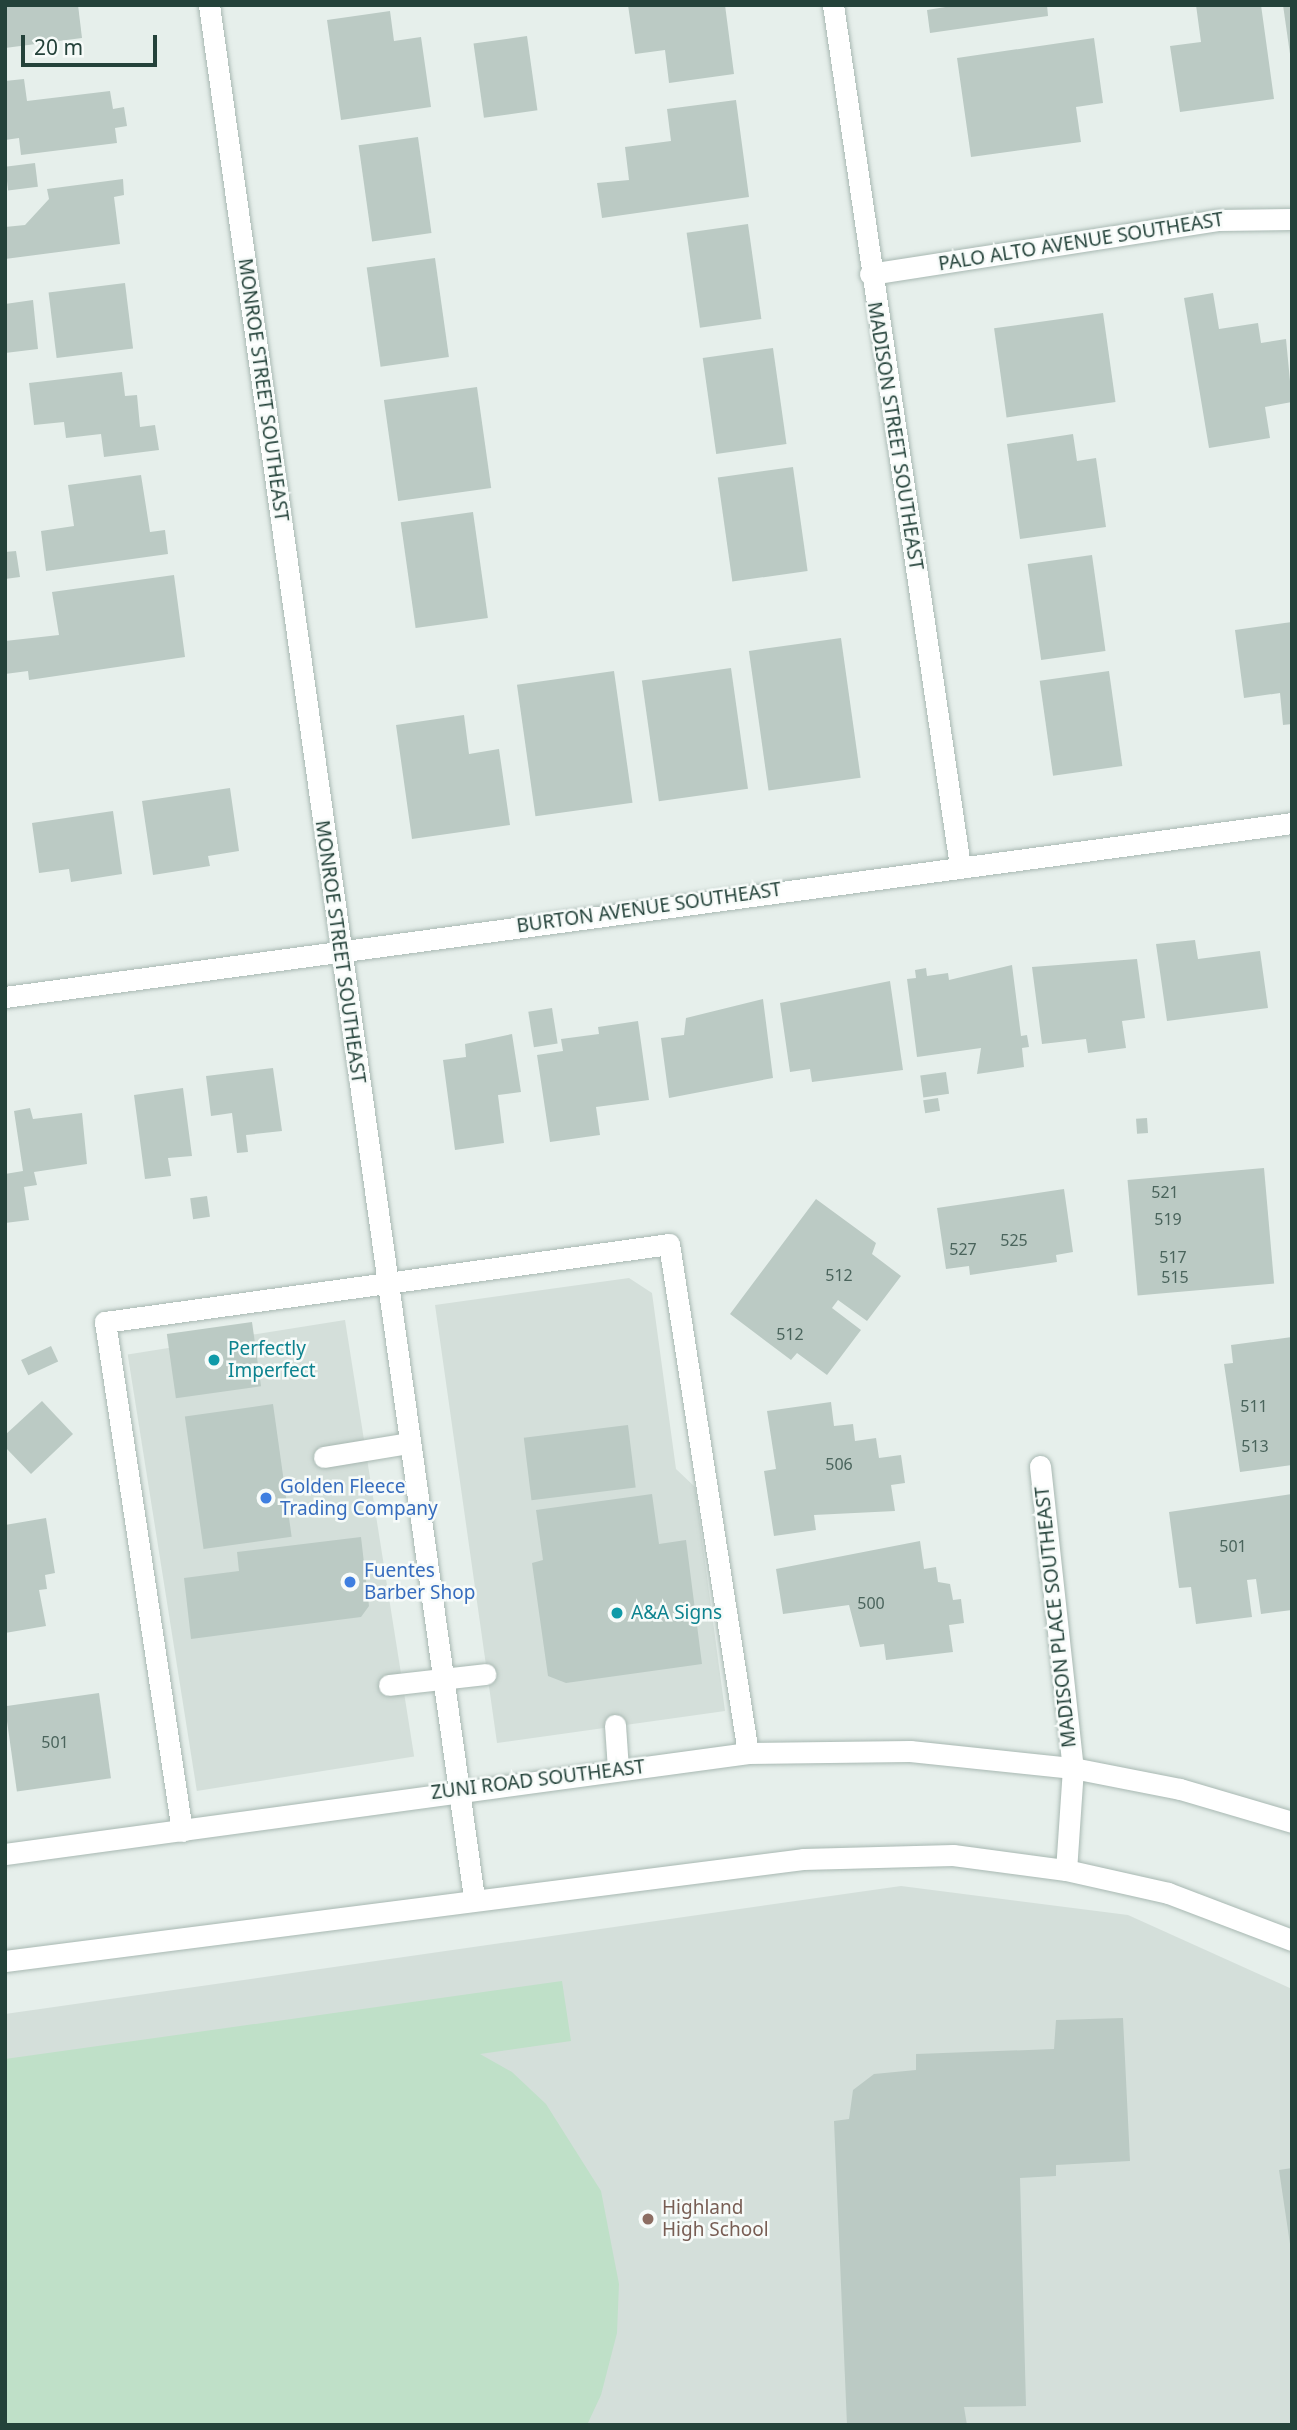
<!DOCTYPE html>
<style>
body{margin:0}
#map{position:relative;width:1297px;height:2430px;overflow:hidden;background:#e6efeb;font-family:"Noto Sans",sans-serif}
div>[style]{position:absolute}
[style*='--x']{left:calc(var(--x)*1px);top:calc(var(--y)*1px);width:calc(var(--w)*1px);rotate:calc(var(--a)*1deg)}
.built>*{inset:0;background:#d4dfda;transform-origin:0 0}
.green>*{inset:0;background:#bfe0c8}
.building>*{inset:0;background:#bbcac4;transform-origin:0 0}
.roads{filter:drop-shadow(0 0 2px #a8b8b2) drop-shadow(0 0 2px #a8b8b2)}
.lane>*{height:21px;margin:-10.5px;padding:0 10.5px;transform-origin:10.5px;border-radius:10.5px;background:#fff}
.street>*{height:21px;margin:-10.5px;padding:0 10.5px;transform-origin:10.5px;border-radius:10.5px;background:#fff}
.secondary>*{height:21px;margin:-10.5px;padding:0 10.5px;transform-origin:10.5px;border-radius:10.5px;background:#fff}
.dots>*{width:19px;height:19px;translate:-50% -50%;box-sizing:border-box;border:4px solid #f7fbf9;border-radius:50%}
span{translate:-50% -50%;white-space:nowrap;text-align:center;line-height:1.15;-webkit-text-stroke:5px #f7fbf9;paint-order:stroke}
.number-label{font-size:16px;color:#4a645c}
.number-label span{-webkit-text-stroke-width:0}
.street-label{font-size:19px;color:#24423a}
.culture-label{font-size:19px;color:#0d838f}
.left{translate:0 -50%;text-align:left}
.shop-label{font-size:19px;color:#366cbe}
.education-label{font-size:19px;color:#785e54}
.frame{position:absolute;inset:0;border:7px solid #24423a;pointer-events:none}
.scale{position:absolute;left:21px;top:35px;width:136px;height:32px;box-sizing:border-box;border:4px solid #24423a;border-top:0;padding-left:9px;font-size:21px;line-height:24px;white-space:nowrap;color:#24423a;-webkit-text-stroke:5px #f7fbf9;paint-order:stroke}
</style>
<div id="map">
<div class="built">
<div style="clip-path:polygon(629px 1278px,652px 1293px,676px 1469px,695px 1487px,725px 1711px,497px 1743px,435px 1305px)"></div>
<div style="left:345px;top:1320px;width:442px;height:220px;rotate:81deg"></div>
<div style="clip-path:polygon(901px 1886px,1128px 1915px,1292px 1989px,1292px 2425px,5px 2425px,5px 2014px)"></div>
</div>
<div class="green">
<div style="clip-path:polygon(562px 1981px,571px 2041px,480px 2054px,512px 2072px,546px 2104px,601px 2191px,619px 2284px,617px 2333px,601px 2395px,587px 2425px,5px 2425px,5px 2059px)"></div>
</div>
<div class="building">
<div style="clip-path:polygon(5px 5px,78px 5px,82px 38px,5px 48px)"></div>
<div style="clip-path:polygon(628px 5px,725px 5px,734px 74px,669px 83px,665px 50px,635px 54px)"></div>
<div style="clip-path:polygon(958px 5px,1047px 5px,1048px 16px,930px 33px,927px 10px)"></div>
<div style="clip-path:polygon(1196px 5px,1261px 5px,1274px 99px,1180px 112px,1170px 46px,1201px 42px)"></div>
<div style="clip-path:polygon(1283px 5px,1292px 5px,1292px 54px,1290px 54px)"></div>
<div style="clip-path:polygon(390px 11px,394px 41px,421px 37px,431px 107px,341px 120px,327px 20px)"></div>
<div style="left:527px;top:36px;width:75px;height:54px;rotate:82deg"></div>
<div style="clip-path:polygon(1094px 38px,1103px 103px,1076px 107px,1081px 142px,971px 157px,957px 58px)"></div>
<div style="clip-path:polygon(24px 79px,27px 101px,110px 91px,113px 109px,124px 107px,127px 126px,115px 128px,117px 143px,21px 155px,19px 138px,5px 140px,5px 81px)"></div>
<div style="clip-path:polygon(736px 100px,749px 197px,602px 218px,597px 183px,629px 180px,625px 147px,671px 141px,667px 109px)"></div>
<div style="left:418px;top:137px;width:97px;height:60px;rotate:82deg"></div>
<div style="left:35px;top:163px;width:24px;height:30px;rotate:83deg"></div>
<div style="clip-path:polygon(123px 179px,124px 195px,114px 197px,120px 244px,5px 259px,5px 227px,25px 225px,49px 199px,47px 189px)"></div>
<div style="left:748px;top:224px;width:96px;height:62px;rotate:82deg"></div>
<div style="left:435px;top:258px;width:100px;height:69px;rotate:82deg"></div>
<div style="left:125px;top:283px;width:66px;height:77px;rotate:83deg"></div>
<div style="clip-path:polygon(1213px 293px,1219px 329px,1258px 323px,1261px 343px,1286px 339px,1292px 402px,1265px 407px,1270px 438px,1209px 448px,1184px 298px)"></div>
<div style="clip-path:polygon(33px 300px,38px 349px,5px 353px,5px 304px)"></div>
<div style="left:1103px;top:313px;width:90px;height:110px;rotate:82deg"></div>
<div style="left:773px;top:348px;width:97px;height:71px;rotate:82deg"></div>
<div style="clip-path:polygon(122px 372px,125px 396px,137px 395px,140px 427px,155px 425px,159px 450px,104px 457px,101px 434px,66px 438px,64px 422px,34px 425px,29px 383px)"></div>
<div style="left:477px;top:387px;width:102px;height:94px;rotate:82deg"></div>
<div style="clip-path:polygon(1073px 434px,1077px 461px,1096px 458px,1106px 527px,1020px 539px,1007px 444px)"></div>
<div style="left:793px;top:467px;width:105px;height:76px;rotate:82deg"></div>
<div style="clip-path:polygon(141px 475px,150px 532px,165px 530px,168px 554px,46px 571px,41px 531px,74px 526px,68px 485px)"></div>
<div style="left:473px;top:512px;width:107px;height:73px;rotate:82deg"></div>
<div style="clip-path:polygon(16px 551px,20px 577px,5px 579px,5px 552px)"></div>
<div style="left:1092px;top:555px;width:97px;height:65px;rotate:82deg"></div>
<div style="clip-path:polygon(174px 575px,185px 657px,29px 680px,28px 671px,5px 674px,5px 641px,59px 635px,52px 592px)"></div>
<div style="clip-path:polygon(1292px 622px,1292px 724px,1283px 725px,1280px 693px,1244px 698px,1235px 630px)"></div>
<div style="left:841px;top:638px;width:141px;height:93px;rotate:82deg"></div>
<div style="left:731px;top:668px;width:122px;height:90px;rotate:82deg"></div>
<div style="left:614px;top:671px;width:133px;height:98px;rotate:82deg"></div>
<div style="left:1109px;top:671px;width:96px;height:70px;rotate:82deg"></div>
<div style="clip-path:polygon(464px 715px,469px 754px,499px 749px,510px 825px,412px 839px,396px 725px)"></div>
<div style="clip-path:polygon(230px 788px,239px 851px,208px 856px,210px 866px,153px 875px,142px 801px)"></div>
<div style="clip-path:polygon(113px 811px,122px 874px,71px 882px,69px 869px,39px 873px,32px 823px)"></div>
<div style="clip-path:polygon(1195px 940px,1198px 959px,1260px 951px,1268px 1008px,1167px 1021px,1156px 944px)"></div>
<div style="clip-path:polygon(1137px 959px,1145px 1018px,1122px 1021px,1126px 1048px,1088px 1053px,1086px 1039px,1042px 1044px,1032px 967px)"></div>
<div style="clip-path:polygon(1012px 965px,1021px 1036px,1027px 1035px,1029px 1047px,1022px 1048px,1024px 1067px,977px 1074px,981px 1048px,917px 1057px,907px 979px,916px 978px,915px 970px,926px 968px,927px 976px,948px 973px,949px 980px)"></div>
<div style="clip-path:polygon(890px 981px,903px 1070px,812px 1082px,810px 1069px,790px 1072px,780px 1003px)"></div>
<div style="clip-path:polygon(763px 999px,773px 1078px,669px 1098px,661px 1038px,684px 1035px,686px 1018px)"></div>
<div style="left:552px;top:1008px;width:36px;height:24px;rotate:81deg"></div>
<div style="clip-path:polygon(638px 1021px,649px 1100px,596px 1107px,600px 1135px,550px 1142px,537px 1055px,563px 1051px,561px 1039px,599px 1034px,598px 1027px)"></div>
<div style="clip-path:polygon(512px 1034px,521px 1092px,498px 1095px,504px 1143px,455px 1150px,443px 1060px,466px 1057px,465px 1044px)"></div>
<div style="clip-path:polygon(273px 1068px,282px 1131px,246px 1135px,248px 1152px,237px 1153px,232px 1113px,211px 1116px,206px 1076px)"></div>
<div style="left:946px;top:1072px;width:22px;height:26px;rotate:82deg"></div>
<div style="clip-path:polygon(183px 1088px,192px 1156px,168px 1158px,171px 1176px,145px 1179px,134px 1095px)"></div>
<div style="left:938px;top:1098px;width:13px;height:15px;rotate:81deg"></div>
<div style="clip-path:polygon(30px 1108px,33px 1119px,82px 1113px,87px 1164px,34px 1172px,37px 1185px,24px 1187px,29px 1220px,5px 1223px,5px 1174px,23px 1171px,14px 1111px)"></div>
<div style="left:1147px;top:1118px;width:15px;height:11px;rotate:86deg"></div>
<div style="left:1264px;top:1168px;width:116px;height:137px;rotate:85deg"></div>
<div style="clip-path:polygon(1064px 1189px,1073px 1252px,1056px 1255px,1057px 1262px,970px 1275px,969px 1266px,946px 1269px,937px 1208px)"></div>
<div style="left:207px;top:1196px;width:21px;height:17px;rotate:82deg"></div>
<div style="clip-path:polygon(816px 1199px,876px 1243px,872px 1254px,901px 1276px,867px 1321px,838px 1300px,832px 1308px,861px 1330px,827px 1375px,797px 1353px,791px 1360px,730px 1314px)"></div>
<div style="left:252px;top:1322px;width:65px;height:86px;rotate:82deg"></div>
<div style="clip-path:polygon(1292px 1337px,1292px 1465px,1240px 1472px,1224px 1364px,1233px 1363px,1231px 1345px)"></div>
<div style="left:51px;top:1346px;width:17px;height:33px;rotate:65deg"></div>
<div style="clip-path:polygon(42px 1401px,73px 1434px,31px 1474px,5px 1447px,5px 1435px)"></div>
<div style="clip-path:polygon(831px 1402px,834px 1426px,853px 1424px,855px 1441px,876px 1438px,879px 1458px,901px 1455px,905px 1483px,891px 1485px,895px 1511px,814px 1515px,816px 1530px,774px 1536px,764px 1471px,776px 1469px,767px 1411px)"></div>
<div style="left:273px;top:1404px;width:134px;height:89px;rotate:82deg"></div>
<div style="left:628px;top:1425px;width:63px;height:105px;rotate:83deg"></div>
<div style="clip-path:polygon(652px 1494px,659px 1544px,686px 1540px,702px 1664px,566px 1683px,548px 1676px,532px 1563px,543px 1560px,536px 1510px)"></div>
<div style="clip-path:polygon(1292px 1494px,1292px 1610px,1261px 1614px,1256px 1579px,1247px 1580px,1252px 1617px,1196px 1624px,1191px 1587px,1179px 1588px,1169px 1512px)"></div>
<div style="clip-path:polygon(46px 1518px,55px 1573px,45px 1575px,47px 1589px,39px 1590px,46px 1626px,5px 1633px,5px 1525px)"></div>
<div style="clip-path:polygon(361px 1537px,369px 1606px,361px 1617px,191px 1639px,184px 1578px,239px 1571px,237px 1552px)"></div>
<div style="clip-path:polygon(920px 1541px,924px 1569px,936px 1567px,938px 1582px,950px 1584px,953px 1600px,961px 1599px,964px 1623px,949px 1625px,953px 1652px,886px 1660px,884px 1644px,860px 1647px,849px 1605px,783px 1614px,776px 1569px)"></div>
<div style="left:99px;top:1693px;width:86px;height:95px;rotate:82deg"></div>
<div style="clip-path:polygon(1123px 2018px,1130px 2161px,1056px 2165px,1056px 2176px,1020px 2178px,1026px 2406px,964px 2407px,967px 2425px,847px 2425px,834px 2121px,849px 2119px,853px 2090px,874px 2074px,916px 2070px,916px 2054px,1054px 2049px,1056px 2020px)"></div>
<div style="clip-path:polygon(1292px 2168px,1292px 2244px,1290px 2244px,1279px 2170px)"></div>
</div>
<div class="roads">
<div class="lane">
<div style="--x:324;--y:1457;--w:86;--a:-9.4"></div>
<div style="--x:389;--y:1685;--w:97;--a:-6.5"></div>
<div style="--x:615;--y:1725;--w:44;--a:86.1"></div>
<div style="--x:182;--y:1831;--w:515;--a:-98.6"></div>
<div style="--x:105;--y:1322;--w:569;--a:-7.87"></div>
<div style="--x:669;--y:1244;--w:515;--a:81.18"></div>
</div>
<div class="street">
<div style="--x:209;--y:5;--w:1911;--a:82.03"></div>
<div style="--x:833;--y:5;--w:870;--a:81.61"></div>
<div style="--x:870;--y:274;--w:353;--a:-8.8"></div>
<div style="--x:1219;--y:220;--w:73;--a:-0.8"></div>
<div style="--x:5;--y:997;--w:1299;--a:-7.7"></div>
<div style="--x:1040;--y:1466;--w:304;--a:83.8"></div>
<div style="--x:1073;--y:1768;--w:102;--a:93.9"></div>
</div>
<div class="secondary">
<div style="--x:5;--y:1854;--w:750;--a:-7.74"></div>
<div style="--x:748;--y:1753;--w:162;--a:-0.7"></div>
<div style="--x:910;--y:1751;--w:164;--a:6"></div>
<div style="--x:1073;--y:1768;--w:109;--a:11.1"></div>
<div style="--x:1180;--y:1789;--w:117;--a:16.4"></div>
<div style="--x:5;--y:1961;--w:804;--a:-7.28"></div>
<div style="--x:803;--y:1859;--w:150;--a:-1.5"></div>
<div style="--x:953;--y:1855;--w:114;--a:7.6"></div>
<div style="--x:1066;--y:1870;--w:105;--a:12.7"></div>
<div style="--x:1168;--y:1893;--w:133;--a:20.8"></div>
</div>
</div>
<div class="dots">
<div style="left:214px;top:1360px;background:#0f9aa8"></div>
<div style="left:266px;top:1498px;background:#3f7fe0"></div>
<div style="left:350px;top:1582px;background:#3f7fe0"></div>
<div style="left:617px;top:1613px;background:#0f9aa8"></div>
<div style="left:648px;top:2219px;background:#8d6e63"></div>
</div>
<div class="number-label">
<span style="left:1165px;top:1192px">521</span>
<span style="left:1168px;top:1219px">519</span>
<span style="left:1014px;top:1240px">525</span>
<span style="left:963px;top:1249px">527</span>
<span style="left:1173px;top:1257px">517</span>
<span style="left:839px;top:1275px">512</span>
<span style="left:1175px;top:1277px">515</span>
<span style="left:790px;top:1334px">512</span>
<span style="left:1254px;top:1406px">511</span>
<span style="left:1255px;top:1446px">513</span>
<span style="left:839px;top:1464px">506</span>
<span style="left:1233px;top:1546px">501</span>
<span style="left:871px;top:1603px">500</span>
<span style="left:55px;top:1742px">501</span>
</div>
<div class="street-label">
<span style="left:1081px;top:242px;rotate:-9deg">PALO ALTO AVENUE SOUTHEAST</span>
<span style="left:263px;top:390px;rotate:82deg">MONROE STREET SOUTHEAST</span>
<span style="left:895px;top:436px;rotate:81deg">MADISON STREET SOUTHEAST</span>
<span style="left:649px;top:908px;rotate:-8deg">BURTON AVENUE SOUTHEAST</span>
<span style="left:340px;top:952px;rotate:82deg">MONROE STREET SOUTHEAST</span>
<span style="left:1056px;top:1617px;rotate:-96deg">MADISON PLACE SOUTHEAST</span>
<span style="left:538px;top:1780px;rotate:-7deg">ZUNI ROAD SOUTHEAST</span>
</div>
<div class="culture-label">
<span class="left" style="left:228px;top:1360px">Perfectly<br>Imperfect</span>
<span class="left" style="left:631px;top:1613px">A&amp;A Signs</span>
</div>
<div class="shop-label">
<span class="left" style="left:280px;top:1498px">Golden Fleece<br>Trading Company</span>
<span class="left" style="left:364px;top:1582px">Fuentes<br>Barber Shop</span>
</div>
<div class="education-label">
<span class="left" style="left:662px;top:2219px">Highland<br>High School</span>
</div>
<div class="frame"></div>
<div class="scale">20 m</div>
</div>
